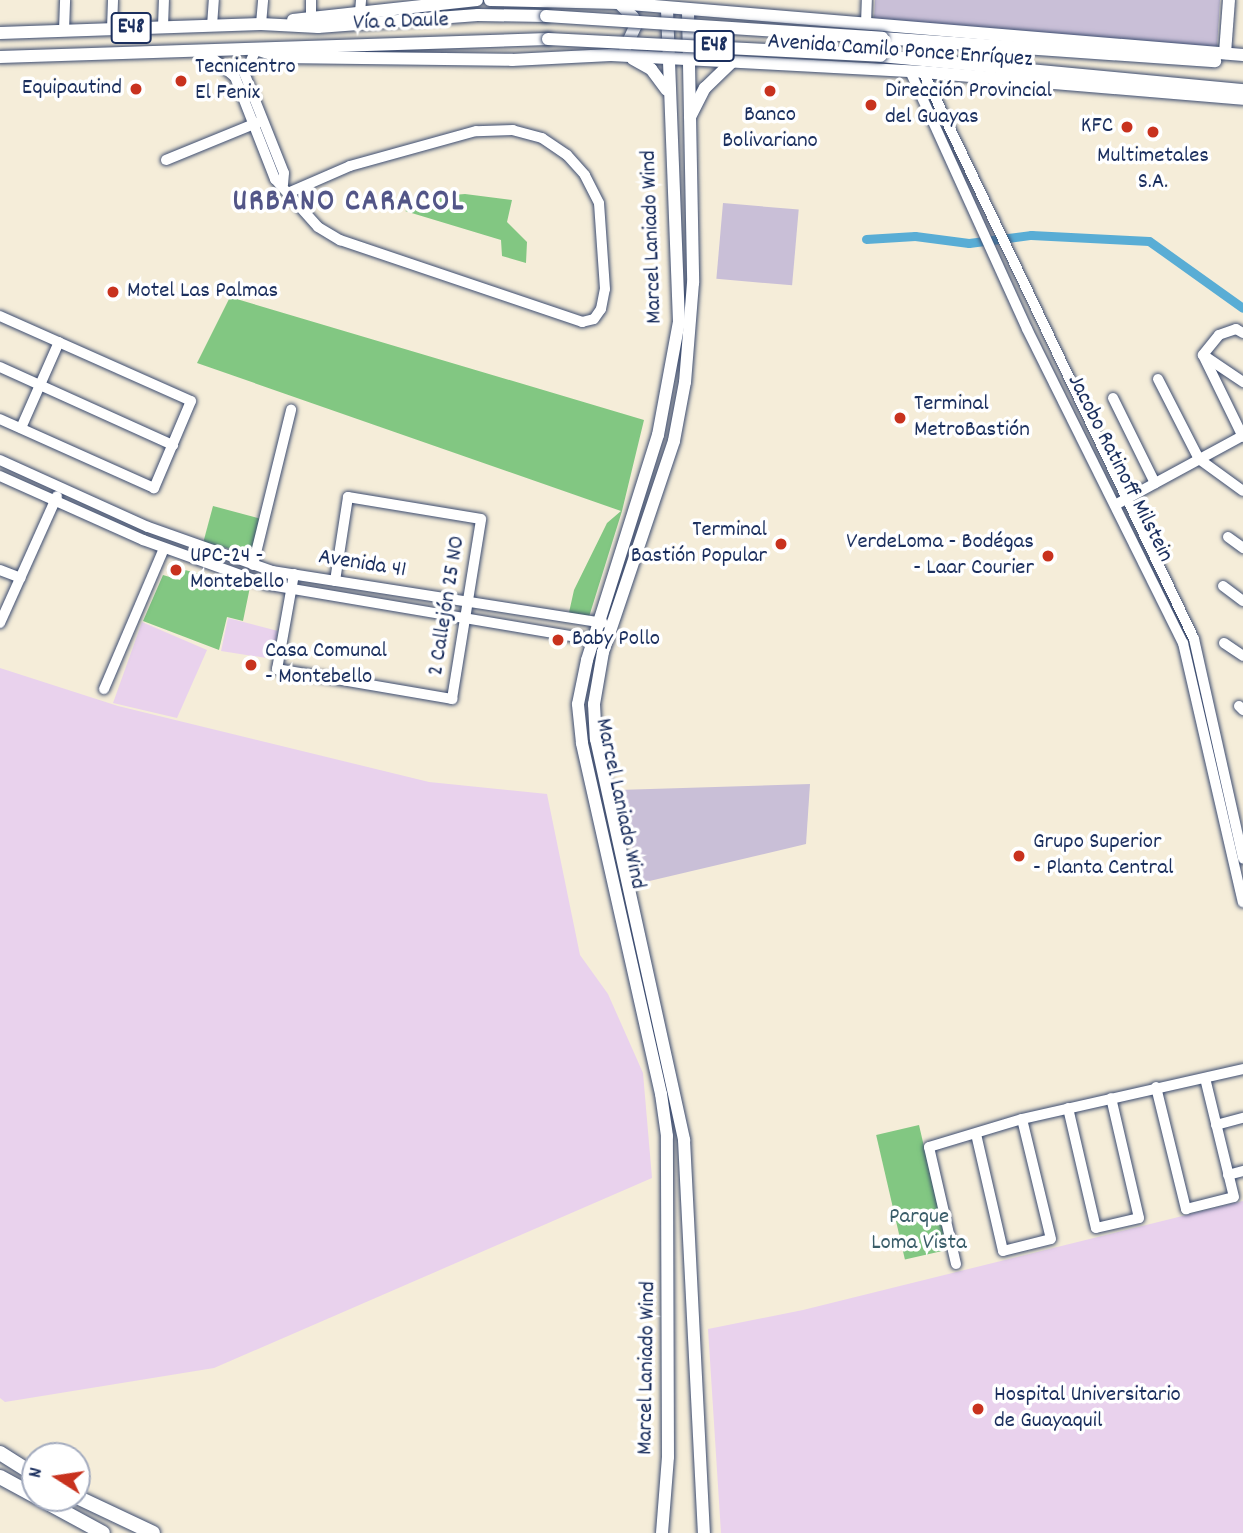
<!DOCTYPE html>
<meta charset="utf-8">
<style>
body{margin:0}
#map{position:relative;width:1243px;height:1533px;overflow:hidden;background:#f5edd9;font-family:Dekko,sans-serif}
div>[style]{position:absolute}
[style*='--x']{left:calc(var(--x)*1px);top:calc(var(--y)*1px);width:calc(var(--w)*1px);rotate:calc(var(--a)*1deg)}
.built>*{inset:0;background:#e9d2ed}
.industrial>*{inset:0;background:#c9bfd7;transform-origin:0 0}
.green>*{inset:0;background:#82c782;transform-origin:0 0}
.canal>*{height:9px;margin:-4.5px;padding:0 4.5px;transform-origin:4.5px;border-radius:4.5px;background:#59add5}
.roads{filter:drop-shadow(0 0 2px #3c4c70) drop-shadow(0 0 2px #3c4c70)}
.minor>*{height:10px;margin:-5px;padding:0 5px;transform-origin:5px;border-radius:5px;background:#fff}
.major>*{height:12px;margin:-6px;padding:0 6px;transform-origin:6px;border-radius:6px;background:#fff}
.highway>*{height:14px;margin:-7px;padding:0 7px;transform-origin:7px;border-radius:7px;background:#fff}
.bridges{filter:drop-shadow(0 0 2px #3c4c70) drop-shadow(0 0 2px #3c4c70)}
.major-bridge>*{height:12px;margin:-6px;padding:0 6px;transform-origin:6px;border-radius:6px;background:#fff}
.dots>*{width:19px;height:19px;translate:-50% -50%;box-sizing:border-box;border:4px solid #fff;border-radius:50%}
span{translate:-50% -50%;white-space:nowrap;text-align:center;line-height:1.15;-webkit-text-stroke:7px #fff;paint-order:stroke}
.shield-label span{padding:2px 5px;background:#fff;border:2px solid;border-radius:5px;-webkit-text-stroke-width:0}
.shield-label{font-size:21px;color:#1b2f5e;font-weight:700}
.street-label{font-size:23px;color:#1b2f5e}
.poi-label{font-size:23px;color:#1b2f5e}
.left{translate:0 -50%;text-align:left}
.right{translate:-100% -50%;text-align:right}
.park-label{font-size:23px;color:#3a5d69}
.district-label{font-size:30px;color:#535688;font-weight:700;letter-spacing:2px}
.north{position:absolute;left:21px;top:1442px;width:70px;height:70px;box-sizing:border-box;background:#fff;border:2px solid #a4acbf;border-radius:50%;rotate:282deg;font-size:19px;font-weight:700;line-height:28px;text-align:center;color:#1b2f5e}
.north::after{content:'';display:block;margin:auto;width:24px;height:32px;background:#c8321e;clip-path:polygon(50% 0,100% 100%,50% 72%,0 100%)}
</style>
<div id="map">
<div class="built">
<div style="clip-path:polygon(228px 618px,278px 631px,273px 659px,221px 651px)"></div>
<div style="clip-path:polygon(142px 622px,207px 650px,177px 718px,113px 703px)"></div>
<div style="clip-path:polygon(0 668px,118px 706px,429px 782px,547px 794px,580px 955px,608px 994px,643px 1073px,652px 1178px,214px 1368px,5px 1402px,0 1398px)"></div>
<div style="clip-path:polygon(1243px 1201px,1243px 1533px,721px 1533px,708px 1329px,803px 1310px)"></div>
</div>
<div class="industrial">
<div style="clip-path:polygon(875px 0,1220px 0,1217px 47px,874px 20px)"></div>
<div style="left:723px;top:203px;width:76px;height:76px;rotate:5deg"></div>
<div style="clip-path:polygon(810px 784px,806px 844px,641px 883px,618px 790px)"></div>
</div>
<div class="green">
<div style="clip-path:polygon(465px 194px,512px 200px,507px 222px,527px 242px,526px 263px,502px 256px,501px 240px,405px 211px,441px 196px)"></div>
<div style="clip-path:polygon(230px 297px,644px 420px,622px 511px,588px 620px,568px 617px,574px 590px,607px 523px,621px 511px,197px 363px)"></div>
<div style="left:213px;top:506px;width:49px;height:37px;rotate:15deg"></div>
<div style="clip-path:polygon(185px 570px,250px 587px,243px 621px,227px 617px,219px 650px,143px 621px,163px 575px,180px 580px)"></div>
<div style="left:919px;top:1125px;width:128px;height:44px;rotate:77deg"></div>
</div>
<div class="canal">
<div style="--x:866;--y:239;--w:49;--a:-3.5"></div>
<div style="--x:915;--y:236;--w:54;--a:7.4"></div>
<div style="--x:969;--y:243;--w:63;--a:-7.4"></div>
<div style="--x:1031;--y:235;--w:118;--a:2.9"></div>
<div style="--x:1149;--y:241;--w:115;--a:35.5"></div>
</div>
<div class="roads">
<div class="minor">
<div style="--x:360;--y:12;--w:12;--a:-85"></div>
<div style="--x:311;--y:17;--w:17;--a:-90"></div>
<div style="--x:261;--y:24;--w:24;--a:-85"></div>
<div style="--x:866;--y:24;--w:24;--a:-88"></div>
<div style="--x:212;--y:26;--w:26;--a:-86"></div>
<div style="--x:163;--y:27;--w:27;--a:-88"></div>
<div style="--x:112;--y:29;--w:29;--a:-88"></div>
<div style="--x:64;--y:31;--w:31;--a:-88"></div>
<div style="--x:256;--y:49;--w:28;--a:113"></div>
<div style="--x:245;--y:75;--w:105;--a:68.3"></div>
<div style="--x:284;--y:173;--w:11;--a:95"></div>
<div style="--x:204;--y:51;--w:40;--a:40"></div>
<div style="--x:235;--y:77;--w:110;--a:68.6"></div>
<div style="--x:275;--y:179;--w:64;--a:48.1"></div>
<div style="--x:318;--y:227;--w:26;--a:31"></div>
<div style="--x:340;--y:240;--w:256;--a:18.7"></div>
<div style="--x:582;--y:322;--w:12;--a:-14"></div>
<div style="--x:594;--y:319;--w:12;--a:-55"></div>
<div style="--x:601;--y:309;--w:20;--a:-79"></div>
<div style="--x:605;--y:289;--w:86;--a:-94"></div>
<div style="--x:599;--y:203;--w:31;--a:-117"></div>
<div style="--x:585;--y:175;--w:27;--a:-132"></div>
<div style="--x:567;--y:155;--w:30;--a:-146"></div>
<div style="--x:542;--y:138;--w:30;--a:-165"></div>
<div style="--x:513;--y:130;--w:37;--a:178"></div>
<div style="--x:476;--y:131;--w:131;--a:164.5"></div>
<div style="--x:350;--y:166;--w:68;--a:156.5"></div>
<div style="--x:910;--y:71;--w:283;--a:65.6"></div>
<div style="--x:1027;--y:329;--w:351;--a:63.6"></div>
<div style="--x:1183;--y:643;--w:266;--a:77"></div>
<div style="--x:923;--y:72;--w:628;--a:64.45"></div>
<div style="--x:1194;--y:639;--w:225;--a:77.4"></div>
<div style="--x:166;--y:160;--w:100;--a:-22.2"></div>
<div style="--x:0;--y:316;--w:209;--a:24"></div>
<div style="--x:191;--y:401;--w:95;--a:113"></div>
<div style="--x:154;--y:488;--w:169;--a:-155.9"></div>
<div style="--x:1243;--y:333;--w:8;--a:-150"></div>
<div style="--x:1236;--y:329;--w:18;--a:161"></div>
<div style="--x:1219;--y:335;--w:26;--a:129"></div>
<div style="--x:1203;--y:355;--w:91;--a:64"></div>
<div style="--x:1206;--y:357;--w:45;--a:34"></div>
<div style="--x:0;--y:367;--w:190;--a:24.3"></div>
<div style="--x:1158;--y:379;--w:90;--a:62.9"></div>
<div style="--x:1199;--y:459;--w:54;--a:36"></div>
<div style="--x:1113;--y:398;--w:95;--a:63.7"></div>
<div style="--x:21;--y:428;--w:94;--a:-66.2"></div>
<div style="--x:0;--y:460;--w:162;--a:24.4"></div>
<div style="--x:148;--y:527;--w:132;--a:19.5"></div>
<div style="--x:272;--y:571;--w:335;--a:8.9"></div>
<div style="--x:0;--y:476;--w:157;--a:24.1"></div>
<div style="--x:143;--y:540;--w:134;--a:19.7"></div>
<div style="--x:269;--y:585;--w:342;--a:9.6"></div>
<div style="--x:1115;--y:505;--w:145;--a:-28.5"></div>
<div style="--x:1228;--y:537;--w:19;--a:36"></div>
<div style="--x:253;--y:565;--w:160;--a:-76.2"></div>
<div style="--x:0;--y:570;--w:22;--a:21"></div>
<div style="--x:294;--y:574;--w:97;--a:100.1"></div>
<div style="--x:277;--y:669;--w:178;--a:9.7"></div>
<div style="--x:452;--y:699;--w:182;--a:-80.8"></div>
<div style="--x:481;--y:519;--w:135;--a:-170.6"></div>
<div style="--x:348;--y:497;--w:85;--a:98.8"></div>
<div style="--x:1223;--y:586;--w:25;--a:37"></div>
<div style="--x:0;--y:623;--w:139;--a:-65.8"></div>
<div style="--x:1224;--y:643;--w:23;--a:34"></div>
<div style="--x:104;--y:689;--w:153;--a:-66.9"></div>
<div style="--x:1239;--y:706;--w:6;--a:45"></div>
<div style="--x:1156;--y:1087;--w:126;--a:76.2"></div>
<div style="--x:1186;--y:1209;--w:49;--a:-14"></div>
<div style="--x:1234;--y:1197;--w:122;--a:-103.7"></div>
<div style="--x:1068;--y:1108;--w:123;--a:76.9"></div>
<div style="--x:1096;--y:1228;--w:44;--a:-13.1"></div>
<div style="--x:1139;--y:1218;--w:123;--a:-103.1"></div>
<div style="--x:1216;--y:1125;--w:28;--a:-15"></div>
<div style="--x:976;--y:1134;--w:120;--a:77"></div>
<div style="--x:1003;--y:1251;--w:49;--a:-14"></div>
<div style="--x:1051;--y:1239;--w:123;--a:-103.6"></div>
<div style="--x:1228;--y:1175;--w:16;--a:-15"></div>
<div style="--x:956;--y:1264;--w:120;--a:-103"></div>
<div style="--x:929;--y:1147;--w:97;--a:-16.8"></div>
<div style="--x:1022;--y:1119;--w:227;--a:-12.7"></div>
</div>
<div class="major">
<div style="--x:490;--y:0;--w:128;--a:1.3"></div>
<div style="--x:618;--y:3;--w:627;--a:4.76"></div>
<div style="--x:619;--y:3;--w:20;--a:45"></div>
<div style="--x:633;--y:17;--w:10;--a:79"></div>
<div style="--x:635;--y:27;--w:23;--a:115"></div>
<div style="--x:688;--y:12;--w:271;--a:88.9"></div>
<div style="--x:693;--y:283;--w:99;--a:94.6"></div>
<div style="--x:685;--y:382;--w:60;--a:100.6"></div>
<div style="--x:674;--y:441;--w:223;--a:108.6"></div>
<div style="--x:603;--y:652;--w:53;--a:99.8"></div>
<div style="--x:594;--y:704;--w:35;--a:87"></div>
<div style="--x:596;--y:739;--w:411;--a:77.6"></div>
<div style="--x:684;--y:1140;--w:394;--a:87.1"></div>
<div style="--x:293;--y:20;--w:185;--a:-6.2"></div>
<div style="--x:0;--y:33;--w:261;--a:-2"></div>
<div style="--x:261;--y:24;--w:57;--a:3"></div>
<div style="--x:318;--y:27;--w:160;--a:-4.3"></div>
<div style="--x:478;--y:15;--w:68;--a:0.8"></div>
<div style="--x:882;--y:38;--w:334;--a:4"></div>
<div style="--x:256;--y:49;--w:25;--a:18"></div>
<div style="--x:280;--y:57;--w:232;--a:0.7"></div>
<div style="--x:512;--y:60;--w:99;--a:-2.9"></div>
<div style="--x:611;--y:55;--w:312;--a:3.1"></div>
<div style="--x:923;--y:72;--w:321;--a:4.8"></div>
<div style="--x:1225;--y:53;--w:53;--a:-85.7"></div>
<div style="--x:881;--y:56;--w:364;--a:5.4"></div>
<div style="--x:0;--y:57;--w:548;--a:-1.88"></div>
<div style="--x:633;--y:59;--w:21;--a:29"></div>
<div style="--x:651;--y:69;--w:26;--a:53"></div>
<div style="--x:690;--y:117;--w:33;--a:-63"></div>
<div style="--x:705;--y:88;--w:37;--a:-44"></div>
<div style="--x:662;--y:1533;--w:76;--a:-85.5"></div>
<div style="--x:668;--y:1457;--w:321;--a:-90.2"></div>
<div style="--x:667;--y:1136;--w:42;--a:-98.1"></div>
<div style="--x:661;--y:1094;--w:360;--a:-102.7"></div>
<div style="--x:582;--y:743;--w:39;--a:-96"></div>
<div style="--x:578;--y:704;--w:45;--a:-78.4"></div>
<div style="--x:587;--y:660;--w:236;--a:-72.5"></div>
<div style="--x:658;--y:435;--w:115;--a:-79.5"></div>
<div style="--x:679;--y:322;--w:313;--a:-92.2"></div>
</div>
<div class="highway">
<div style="--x:0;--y:1453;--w:41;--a:32.2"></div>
<div style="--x:0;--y:1477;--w:117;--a:28.5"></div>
<div style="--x:77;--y:1497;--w:84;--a:25.3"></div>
</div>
</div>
<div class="bridges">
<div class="major-bridge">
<div style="--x:546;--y:16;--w:337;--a:3.7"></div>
<div style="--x:548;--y:39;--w:333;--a:2.9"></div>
</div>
</div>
<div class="dots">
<div style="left:181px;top:81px;background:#c8321e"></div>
<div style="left:136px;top:89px;background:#c8321e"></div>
<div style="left:770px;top:91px;background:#c8321e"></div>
<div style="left:871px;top:105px;background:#c8321e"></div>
<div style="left:1127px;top:127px;background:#c8321e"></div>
<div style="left:1153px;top:132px;background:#c8321e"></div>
<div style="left:113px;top:292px;background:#c8321e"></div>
<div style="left:900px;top:418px;background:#c8321e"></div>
<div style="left:781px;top:544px;background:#c8321e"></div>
<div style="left:1048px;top:556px;background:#c8321e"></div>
<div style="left:176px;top:570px;background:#c8321e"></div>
<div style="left:558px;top:640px;background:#c8321e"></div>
<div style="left:251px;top:665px;background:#c8321e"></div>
<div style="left:1019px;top:856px;background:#c8321e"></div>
<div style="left:978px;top:1409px;background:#c8321e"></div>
</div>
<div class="shield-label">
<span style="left:131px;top:28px">E48</span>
<span style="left:714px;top:46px">E48</span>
</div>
<div class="street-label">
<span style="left:401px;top:23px;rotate:-2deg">Vía a Daule</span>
<span style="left:900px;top:52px;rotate:4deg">Avenida Camilo Ponce Enríquez</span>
<span style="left:653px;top:237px;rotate:-92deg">Marcel Laniado Wind</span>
<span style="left:1119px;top:469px;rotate:63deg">Jacobo Ratinoff Milstein</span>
<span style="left:362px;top:565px;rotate:9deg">Avenida 41</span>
<span style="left:448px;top:606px;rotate:-81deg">2 Callejón 25 NO</span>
<span style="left:619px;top:804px;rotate:78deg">Marcel Laniado Wind</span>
<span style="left:648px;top:1368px;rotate:-89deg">Marcel Laniado Wind</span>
</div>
<div class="poi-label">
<span class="left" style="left:195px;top:81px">Tecnicentro<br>El Fenix</span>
<span class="right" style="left:122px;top:89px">Equipautind</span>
<span class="left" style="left:885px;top:105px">Dirección Provincial<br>del Guayas</span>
<span style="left:770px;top:129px">Banco<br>Bolivariano</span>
<span class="right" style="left:1113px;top:127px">KFC</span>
<span style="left:1153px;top:170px">Multimetales<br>S.A.</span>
<span class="left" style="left:127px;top:292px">Motel Las Palmas</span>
<span class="left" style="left:914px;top:418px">Terminal<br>MetroBastión</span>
<span class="right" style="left:767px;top:544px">Terminal<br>Bastión Popular</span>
<span class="right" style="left:1034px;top:556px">VerdeLoma - Bodégas<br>- Laar Courier</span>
<span class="left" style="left:190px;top:570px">UPC-24 -<br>Montebello</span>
<span class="left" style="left:572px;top:640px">Baby Pollo</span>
<span class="left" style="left:265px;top:665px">Casa Comunal<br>- Montebello</span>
<span class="left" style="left:1033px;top:856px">Grupo Superior<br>- Planta Central</span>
<span class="left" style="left:994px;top:1409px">Hospital Universitario<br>de Guayaquil</span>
</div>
<div class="park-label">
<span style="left:919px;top:1231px">Parque<br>Loma Vista</span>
</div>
<div class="district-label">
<span style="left:349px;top:204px">URBANO CARACOL</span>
</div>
<div class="north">N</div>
</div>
